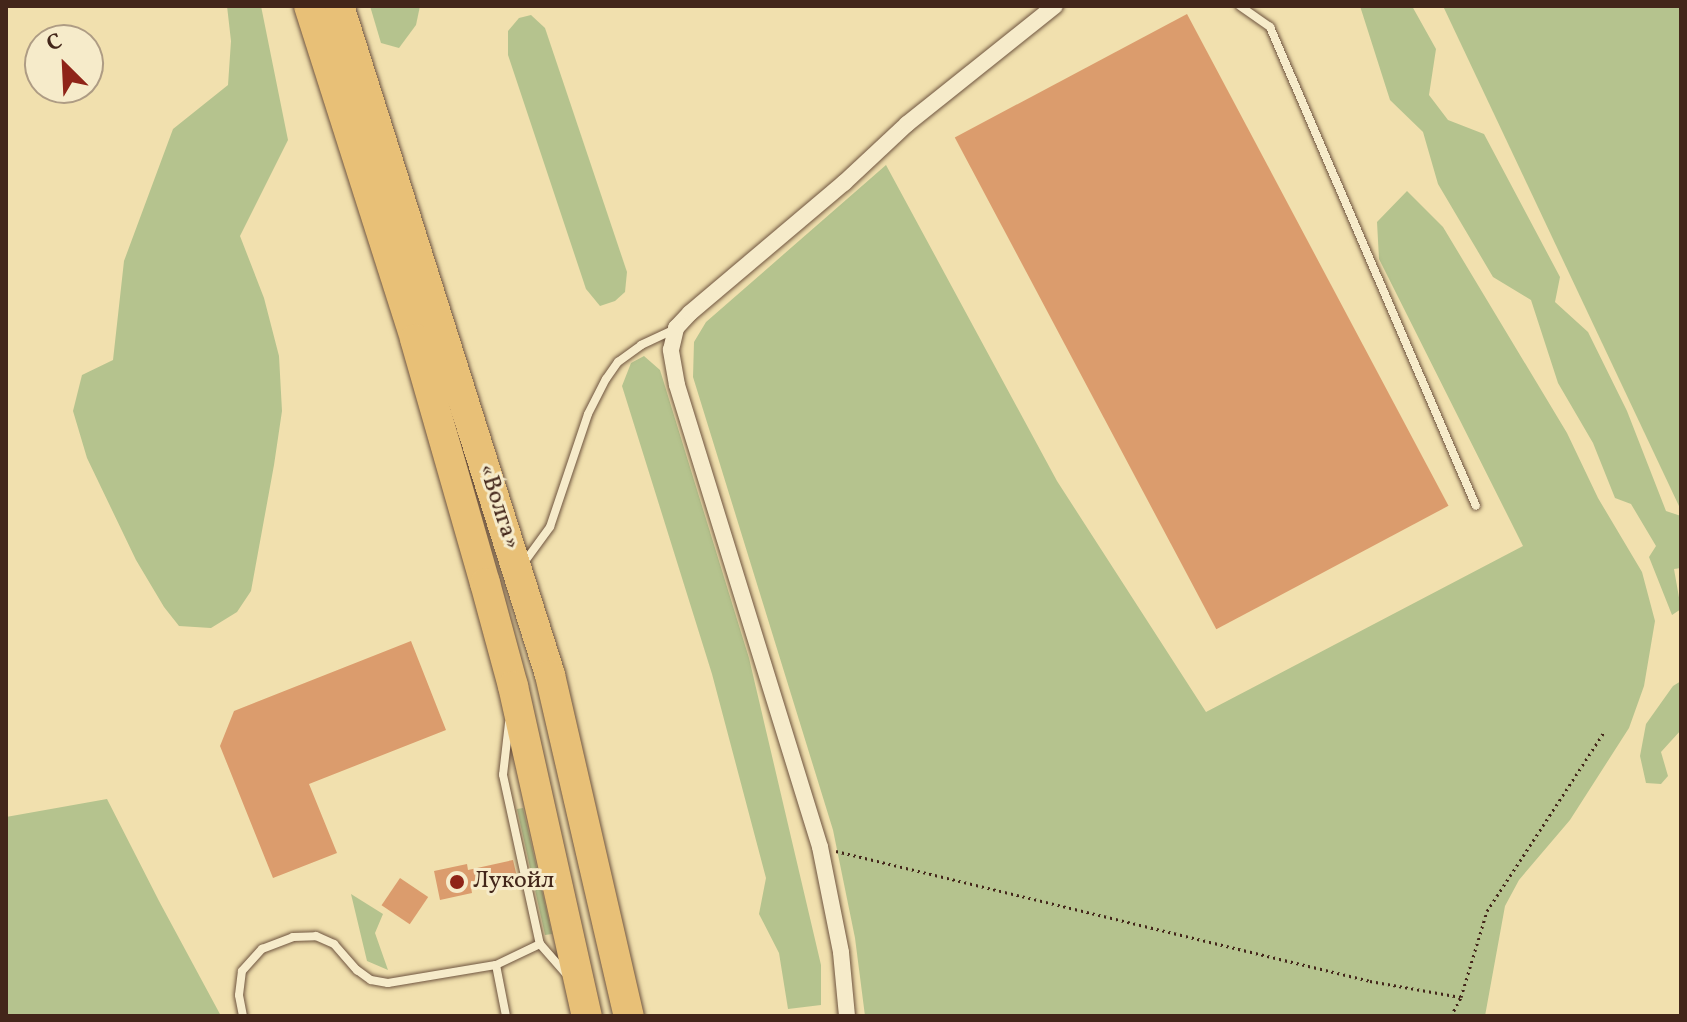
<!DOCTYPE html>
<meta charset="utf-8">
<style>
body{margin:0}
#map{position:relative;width:1687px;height:1022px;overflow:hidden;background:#f1e0ae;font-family:Vollkorn,serif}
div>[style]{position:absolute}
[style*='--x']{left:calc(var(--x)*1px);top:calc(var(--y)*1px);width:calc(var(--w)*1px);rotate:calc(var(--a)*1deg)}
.green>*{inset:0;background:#b5c38e}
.building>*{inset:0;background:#db9c6d;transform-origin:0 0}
.path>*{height:3px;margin-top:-1.5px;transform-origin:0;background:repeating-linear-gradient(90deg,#43261a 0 2px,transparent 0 6px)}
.roads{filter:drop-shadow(0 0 2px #6e543f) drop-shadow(0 0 2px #6e543f)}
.lane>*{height:8px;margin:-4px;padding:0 4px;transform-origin:4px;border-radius:4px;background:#f6ebca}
.street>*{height:16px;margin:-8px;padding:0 8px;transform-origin:8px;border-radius:8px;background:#f6ebca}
.highway>*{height:30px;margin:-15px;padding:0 15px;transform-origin:15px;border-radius:15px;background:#e8c077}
.dots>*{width:22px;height:22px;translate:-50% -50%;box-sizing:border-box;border:4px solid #f6ebca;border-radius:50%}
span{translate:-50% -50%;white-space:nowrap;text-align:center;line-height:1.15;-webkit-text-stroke:6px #f6ebca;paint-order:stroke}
.street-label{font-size:24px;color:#43261a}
.poi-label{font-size:24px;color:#43261a}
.left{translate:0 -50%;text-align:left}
.frame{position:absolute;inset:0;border:8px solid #43261a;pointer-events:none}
.north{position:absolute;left:24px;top:24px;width:80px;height:80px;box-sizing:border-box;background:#f6ebca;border:2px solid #ae9c84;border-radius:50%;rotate:336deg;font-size:22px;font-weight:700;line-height:32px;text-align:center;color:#43261a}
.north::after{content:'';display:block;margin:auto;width:28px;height:36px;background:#8f2418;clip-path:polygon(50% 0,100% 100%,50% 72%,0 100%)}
</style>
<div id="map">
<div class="green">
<div style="clip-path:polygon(227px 6px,261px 6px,288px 140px,240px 236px,264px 298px,279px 356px,282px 411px,274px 465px,251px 591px,237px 612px,211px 628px,179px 626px,164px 607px,136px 560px,87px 458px,73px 411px,82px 375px,113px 360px,124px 261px,173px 129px,228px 85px,231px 41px)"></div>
<div style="clip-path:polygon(370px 6px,420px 6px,416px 25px,399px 48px,381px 43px)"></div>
<div style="clip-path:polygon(1360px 6px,1412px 6px,1436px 49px,1429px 95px,1448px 120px,1484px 134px,1560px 277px,1555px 302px,1588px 332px,1627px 411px,1666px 511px,1681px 516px,1681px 568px,1674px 569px,1681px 609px,1672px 615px,1649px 557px,1656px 546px,1631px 504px,1615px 498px,1593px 443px,1558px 383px,1531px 300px,1493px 277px,1438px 184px,1423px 132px,1390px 100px)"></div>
<div style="clip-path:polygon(1443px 6px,1681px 6px,1681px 506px,1679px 506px)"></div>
<div style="clip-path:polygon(531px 15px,545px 28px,627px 272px,625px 292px,615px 301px,600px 306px,586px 289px,508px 55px,508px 31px,519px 18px)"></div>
<div style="clip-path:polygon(886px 165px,1057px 481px,1206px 712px,1523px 546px,1379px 259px,1377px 222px,1407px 191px,1443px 227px,1567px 433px,1598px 498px,1642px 572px,1655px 621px,1644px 686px,1629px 728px,1570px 820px,1519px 880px,1505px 906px,1485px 1016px,865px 1016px,855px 938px,833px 830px,693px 377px,694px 342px,706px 322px)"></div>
<div style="clip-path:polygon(644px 356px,660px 370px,749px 658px,821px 965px,821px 1005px,788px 1009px,779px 953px,759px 914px,766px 878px,712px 674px,622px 386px,631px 363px)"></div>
<div style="clip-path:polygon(1681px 681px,1681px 730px,1661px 752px,1668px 776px,1661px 784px,1646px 783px,1640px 756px,1646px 724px,1673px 686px)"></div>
<div style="clip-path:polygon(107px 799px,159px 901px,221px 1016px,6px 1016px,6px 817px)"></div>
<div style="clip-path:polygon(523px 808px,552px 934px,545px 935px,517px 809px)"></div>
<div style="clip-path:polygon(351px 894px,383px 914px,375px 933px,388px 970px,367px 961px)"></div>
</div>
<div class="building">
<div style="left:1187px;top:14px;width:557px;height:263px;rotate:62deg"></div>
<div style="clip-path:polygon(411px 641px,446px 730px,309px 784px,337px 853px,273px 878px,220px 746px,234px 711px)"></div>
<div style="clip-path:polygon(513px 860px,517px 877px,471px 887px,472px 893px,440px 900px,434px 871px,467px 864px,468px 870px)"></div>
<div style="left:400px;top:878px;width:34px;height:33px;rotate:34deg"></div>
</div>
<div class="path">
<div style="--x:836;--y:851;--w:550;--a:13.68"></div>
<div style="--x:1370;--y:981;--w:92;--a:10"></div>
<div style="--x:1451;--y:1016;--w:21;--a:-62"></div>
<div style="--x:1461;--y:997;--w:90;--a:-73.2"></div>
<div style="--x:1487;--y:911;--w:214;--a:-56.8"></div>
</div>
<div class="roads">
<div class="lane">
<div style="--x:1240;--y:6;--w:37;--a:35"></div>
<div style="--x:1270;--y:27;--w:521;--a:66.73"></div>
<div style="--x:523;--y:564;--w:46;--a:-53.9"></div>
<div style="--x:550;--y:527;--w:119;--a:-71.4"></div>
<div style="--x:588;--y:414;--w:39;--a:-63"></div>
<div style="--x:606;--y:379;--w:21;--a:-55"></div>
<div style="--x:618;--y:362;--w:29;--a:-36"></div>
<div style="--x:641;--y:345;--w:38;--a:-25"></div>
<div style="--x:509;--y:723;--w:52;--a:96.6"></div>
<div style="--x:503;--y:775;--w:173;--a:77.7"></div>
<div style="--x:540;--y:944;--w:41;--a:48.9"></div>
<div style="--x:496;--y:965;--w:52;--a:78.9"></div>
<div style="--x:243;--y:1016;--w:21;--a:-101"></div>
<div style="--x:239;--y:995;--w:24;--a:-83"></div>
<div style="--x:242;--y:971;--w:30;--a:-48"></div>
<div style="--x:262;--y:949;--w:33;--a:-21"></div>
<div style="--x:293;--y:937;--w:23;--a:-2"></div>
<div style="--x:316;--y:936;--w:20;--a:24"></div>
<div style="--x:334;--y:944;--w:35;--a:49"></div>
<div style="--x:357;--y:970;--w:17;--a:36"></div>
<div style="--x:371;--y:980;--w:17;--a:10"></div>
<div style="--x:388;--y:983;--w:109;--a:-9.5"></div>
<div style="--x:496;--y:965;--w:49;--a:-25.5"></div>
</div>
<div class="street">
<div style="--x:847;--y:1016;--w:64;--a:-95.4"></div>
<div style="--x:841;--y:952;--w:107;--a:-101.3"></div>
<div style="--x:820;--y:847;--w:484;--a:-107.2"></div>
<div style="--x:677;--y:385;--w:36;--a:-100"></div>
<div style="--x:671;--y:350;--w:23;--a:-77"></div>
<div style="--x:676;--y:328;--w:21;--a:-47"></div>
<div style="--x:690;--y:313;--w:202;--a:-40.2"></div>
<div style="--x:844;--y:183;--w:86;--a:-43.1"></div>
<div style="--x:907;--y:124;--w:189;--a:-38.6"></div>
</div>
<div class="highway">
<div style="--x:309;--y:6;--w:349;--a:72.3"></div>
<div style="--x:415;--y:339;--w:254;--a:74"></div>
<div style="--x:485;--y:583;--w:107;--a:74.8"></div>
<div style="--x:513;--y:686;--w:338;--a:77.4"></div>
<div style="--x:339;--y:6;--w:701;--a:72.49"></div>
<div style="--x:550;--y:675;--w:350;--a:77"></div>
</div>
</div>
<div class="dots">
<div style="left:457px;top:882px;background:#8f2418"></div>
</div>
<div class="street-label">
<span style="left:498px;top:507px;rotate:72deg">«Волга»</span>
</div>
<div class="poi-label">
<span class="left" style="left:473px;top:882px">Лукойл</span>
</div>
<div class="frame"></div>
<div class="north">С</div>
</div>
